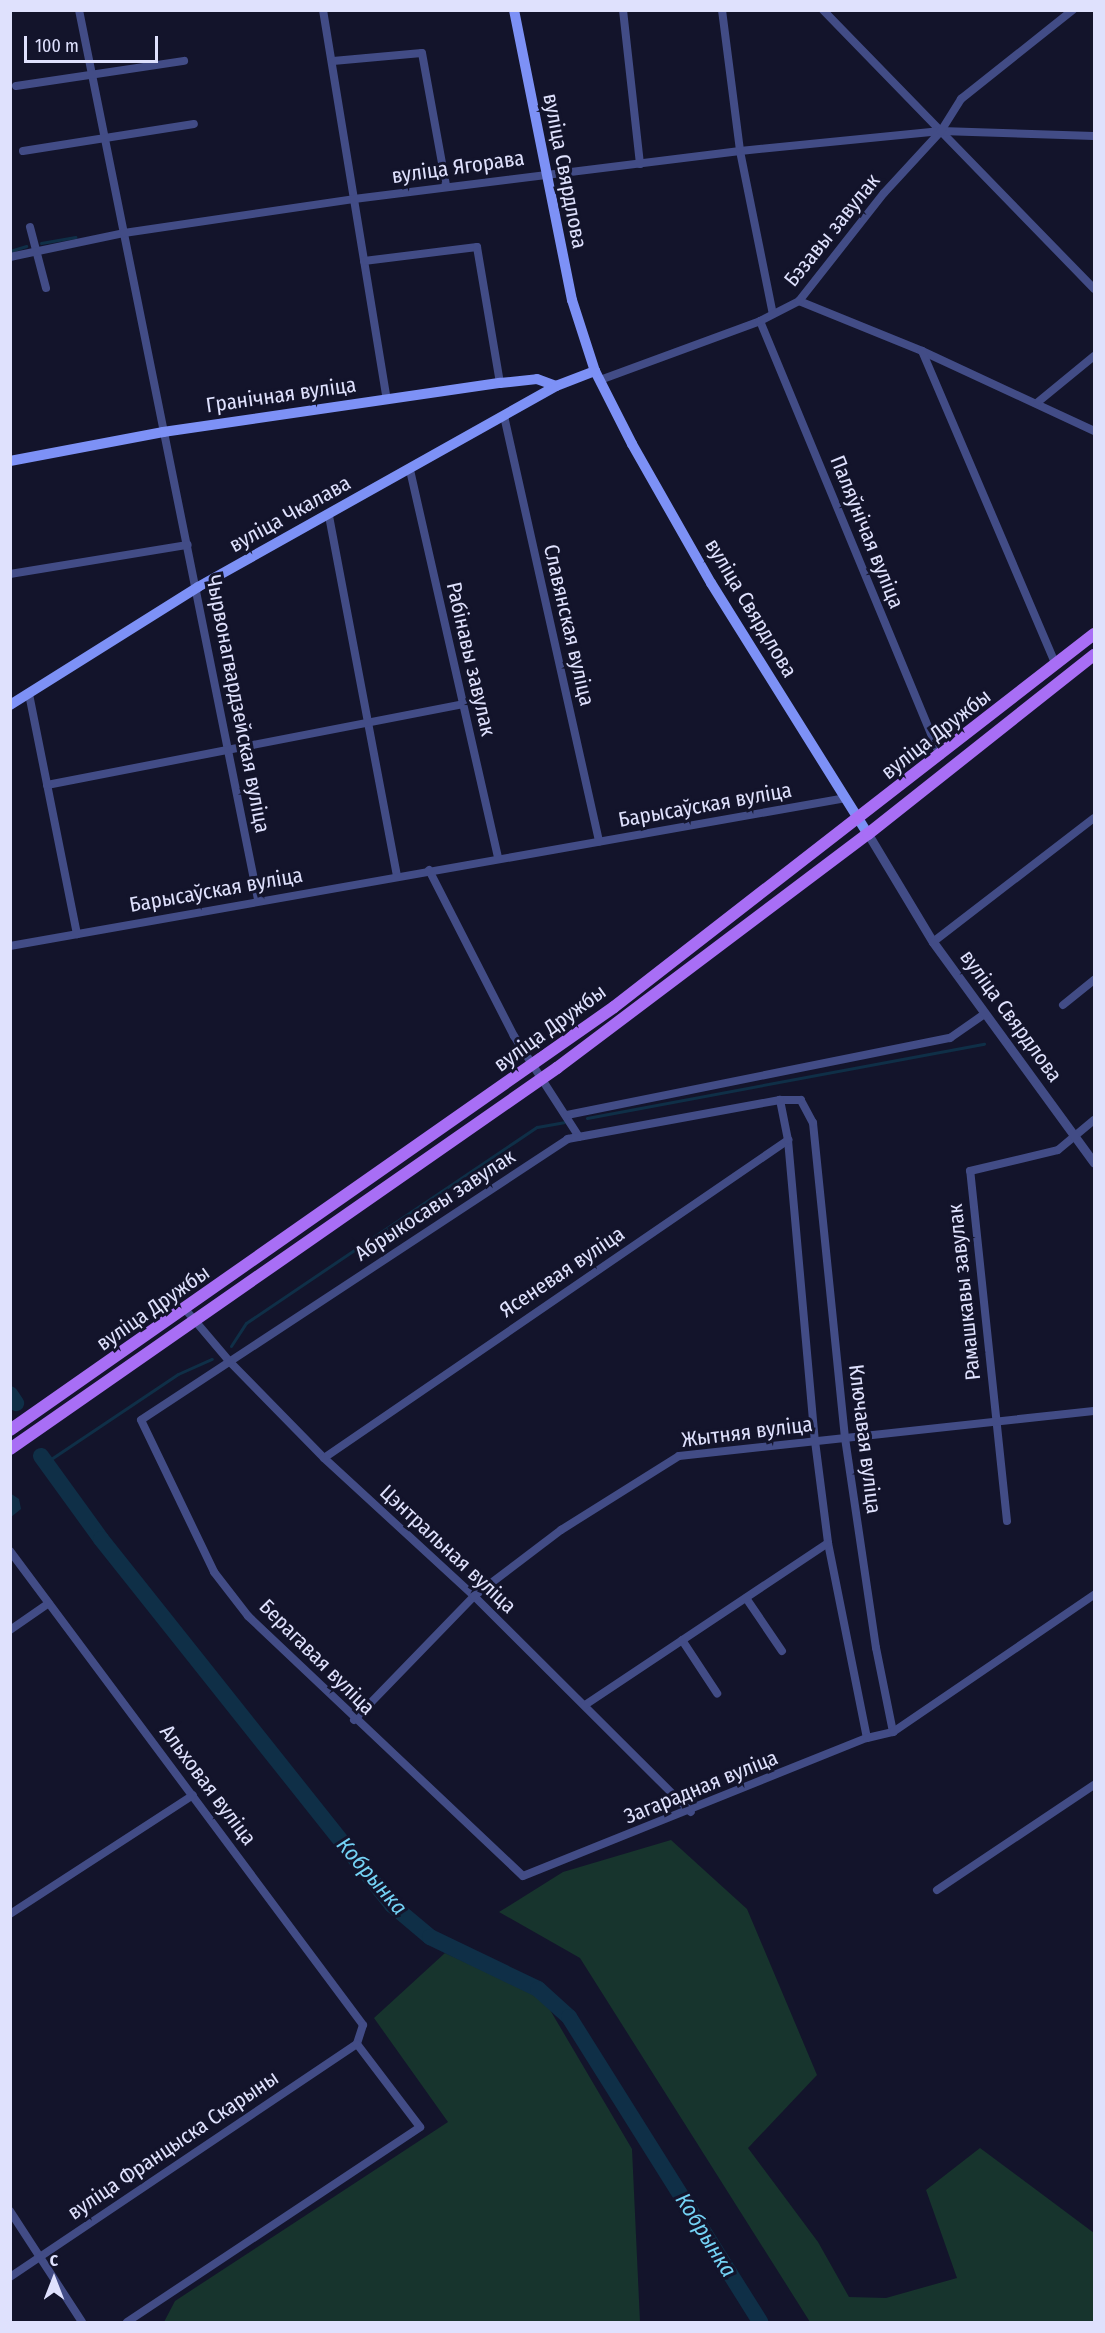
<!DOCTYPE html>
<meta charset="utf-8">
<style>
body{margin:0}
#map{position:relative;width:1105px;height:2333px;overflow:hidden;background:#13142b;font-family:"Fira Sans Condensed",sans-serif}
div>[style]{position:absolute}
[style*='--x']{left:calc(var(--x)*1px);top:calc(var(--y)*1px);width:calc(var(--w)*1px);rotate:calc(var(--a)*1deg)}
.green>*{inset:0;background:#17342d}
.water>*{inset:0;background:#0f2f47}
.stream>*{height:3px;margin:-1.5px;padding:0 1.5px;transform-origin:1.5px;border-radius:1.5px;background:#0f2f47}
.river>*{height:16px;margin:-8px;padding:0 8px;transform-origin:8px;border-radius:8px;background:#0f2f47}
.minor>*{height:8px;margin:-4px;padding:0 4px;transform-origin:4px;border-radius:4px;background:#424c86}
.tertiary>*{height:9px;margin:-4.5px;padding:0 4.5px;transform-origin:4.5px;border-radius:4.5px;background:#424c86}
.secondary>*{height:10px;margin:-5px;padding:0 5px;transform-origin:5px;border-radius:5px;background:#7d91f6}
.primary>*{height:12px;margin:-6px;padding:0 6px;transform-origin:6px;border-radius:6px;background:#a86ef5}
span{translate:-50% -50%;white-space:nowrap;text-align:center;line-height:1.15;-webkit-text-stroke:6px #13142b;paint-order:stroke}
.street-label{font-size:21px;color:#dfe1fd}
.water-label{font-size:22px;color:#74d2f5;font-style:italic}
.frame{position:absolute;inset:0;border:12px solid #dfe1fd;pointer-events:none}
.north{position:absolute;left:24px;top:2249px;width:60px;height:60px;-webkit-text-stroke:4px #13142b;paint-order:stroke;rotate:0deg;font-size:16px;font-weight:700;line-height:24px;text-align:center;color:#dfe1fd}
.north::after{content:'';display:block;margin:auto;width:21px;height:27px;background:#dfe1fd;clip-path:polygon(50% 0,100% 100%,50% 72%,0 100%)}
.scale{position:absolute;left:24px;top:36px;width:134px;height:27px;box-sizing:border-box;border:3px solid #dfe1fd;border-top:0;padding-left:8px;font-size:18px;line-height:21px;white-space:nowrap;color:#dfe1fd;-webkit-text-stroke:4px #13142b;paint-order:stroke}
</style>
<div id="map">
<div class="green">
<div style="clip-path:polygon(671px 1840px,747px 1909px,817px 2075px,748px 2148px,818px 2242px,849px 2297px,886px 2298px,957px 2278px,926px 2190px,980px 2148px,1094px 2233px,1094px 2322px,810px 2322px,580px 1958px,499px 1912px,563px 1872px)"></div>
<div style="clip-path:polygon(445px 1953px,543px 1998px,632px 2149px,640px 2322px,164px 2322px,175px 2301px,448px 2122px,374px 2018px)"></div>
</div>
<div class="water">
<div style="clip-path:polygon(10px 1493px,19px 1499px,21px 1509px,11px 1517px)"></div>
</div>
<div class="stream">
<div style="--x:41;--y:243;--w:35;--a:-10"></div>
<div style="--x:10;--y:251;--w:17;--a:-17"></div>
<div style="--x:587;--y:1118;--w:404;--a:-10.6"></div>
<div style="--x:231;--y:1346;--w:27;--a:-57"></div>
<div style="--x:246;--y:1323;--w:351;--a:-34"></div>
<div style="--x:537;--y:1127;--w:27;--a:-10"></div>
<div style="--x:45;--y:1463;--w:160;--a:-33.8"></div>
<div style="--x:178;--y:1374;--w:37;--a:-24"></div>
</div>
<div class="river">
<div style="--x:10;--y:1394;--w:11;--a:56"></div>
<div style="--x:41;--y:1456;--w:102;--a:54.1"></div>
<div style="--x:101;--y:1539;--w:468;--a:51.5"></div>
<div style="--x:392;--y:1905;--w:50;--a:40.1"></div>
<div style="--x:430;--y:1937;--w:120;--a:25.7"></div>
<div style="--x:538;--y:1989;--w:42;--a:42.1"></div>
<div style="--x:569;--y:2017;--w:360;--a:57.9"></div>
</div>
<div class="minor">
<div style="--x:79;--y:10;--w:907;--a:78.62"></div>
<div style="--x:323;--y:10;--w:394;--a:80.7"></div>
<div style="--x:623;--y:10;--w:155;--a:83.7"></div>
<div style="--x:722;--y:10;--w:142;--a:82.7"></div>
<div style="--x:740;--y:151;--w:166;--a:78.6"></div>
<div style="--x:823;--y:10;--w:389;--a:45.8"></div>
<div style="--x:333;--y:61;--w:89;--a:-5.1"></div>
<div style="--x:422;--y:53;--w:134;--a:79.7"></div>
<div style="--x:16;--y:86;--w:170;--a:-8.5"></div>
<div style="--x:23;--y:151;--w:173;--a:-9"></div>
<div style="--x:30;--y:227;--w:63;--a:75.3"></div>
<div style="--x:10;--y:257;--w:116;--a:-11.9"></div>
<div style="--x:124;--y:233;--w:232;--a:-8.4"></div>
<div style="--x:354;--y:199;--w:389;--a:-7.1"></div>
<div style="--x:740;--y:151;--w:202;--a:-5.7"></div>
<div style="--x:941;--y:131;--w:153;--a:1.9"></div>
<div style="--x:364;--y:261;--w:114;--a:-7.1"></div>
<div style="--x:477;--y:247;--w:138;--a:80.4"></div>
<div style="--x:799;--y:301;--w:133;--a:22.1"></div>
<div style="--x:922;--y:351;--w:190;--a:24.9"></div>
<div style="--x:760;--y:321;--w:471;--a:67.5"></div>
<div style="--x:922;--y:351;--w:341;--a:66.9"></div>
<div style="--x:600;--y:380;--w:171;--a:-20.2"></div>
<div style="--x:760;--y:321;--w:44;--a:-27.1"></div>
<div style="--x:799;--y:301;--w:137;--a:-51.8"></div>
<div style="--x:884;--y:193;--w:84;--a:-47.4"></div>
<div style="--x:941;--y:131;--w:38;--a:-58"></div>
<div style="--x:961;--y:99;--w:143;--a:-38.5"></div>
<div style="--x:1038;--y:402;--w:72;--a:-39.4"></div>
<div style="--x:504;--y:416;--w:436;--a:77.4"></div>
<div style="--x:410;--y:470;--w:397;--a:77.2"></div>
<div style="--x:329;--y:516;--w:366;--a:79.3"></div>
<div style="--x:10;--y:574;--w:180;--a:-9.3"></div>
<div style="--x:29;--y:694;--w:245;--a:78.7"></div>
<div style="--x:47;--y:785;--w:424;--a:-11"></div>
<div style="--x:429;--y:870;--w:186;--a:62.9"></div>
<div style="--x:514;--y:1036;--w:120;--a:57.2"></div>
<div style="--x:933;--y:942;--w:203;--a:-37.6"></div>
<div style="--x:10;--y:946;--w:849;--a:-10.04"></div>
<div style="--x:1063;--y:1005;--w:40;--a:-39"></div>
<div style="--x:567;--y:1115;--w:391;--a:-11.4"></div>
<div style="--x:950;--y:1038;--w:40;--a:-34.9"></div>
<div style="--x:788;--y:1140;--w:302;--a:84.9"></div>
<div style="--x:815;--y:1441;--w:103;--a:82.7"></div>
<div style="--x:828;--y:1543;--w:199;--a:78.7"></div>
<div style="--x:185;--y:1309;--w:70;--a:49.7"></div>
<div style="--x:230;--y:1362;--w:134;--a:45.6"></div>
<div style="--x:324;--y:1458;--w:204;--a:42.6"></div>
<div style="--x:474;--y:1596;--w:306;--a:44.9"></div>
<div style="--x:324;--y:1458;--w:563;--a:-34.42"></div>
<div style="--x:788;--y:1140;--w:41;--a:-101.3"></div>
<div style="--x:1007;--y:1521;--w:352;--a:-96"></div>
<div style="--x:970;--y:1171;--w:90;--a:-13.4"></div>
<div style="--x:1058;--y:1150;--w:47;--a:-39.8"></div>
<div style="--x:10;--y:1551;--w:591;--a:53.32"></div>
<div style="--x:363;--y:2025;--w:20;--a:108"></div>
<div style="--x:746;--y:1598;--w:64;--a:55.8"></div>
<div style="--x:10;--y:1630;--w:47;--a:-34.7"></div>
<div style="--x:682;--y:1640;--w:64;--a:56.6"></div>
<div style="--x:585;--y:1705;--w:292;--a:-33.7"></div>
<div style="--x:354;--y:1720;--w:173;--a:-45.9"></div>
<div style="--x:474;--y:1596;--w:109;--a:-37.2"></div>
<div style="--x:561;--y:1530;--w:139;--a:-32.1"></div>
<div style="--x:679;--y:1456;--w:417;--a:-6.2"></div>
<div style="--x:893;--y:1732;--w:86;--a:-101.4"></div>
<div style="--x:876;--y:1648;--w:212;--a:-98.4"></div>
<div style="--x:845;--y:1438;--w:317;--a:-95.8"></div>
<div style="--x:813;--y:1123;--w:26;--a:-118"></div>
<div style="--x:801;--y:1100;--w:21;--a:180"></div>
<div style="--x:780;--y:1100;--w:216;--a:169.6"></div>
<div style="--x:568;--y:1139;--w:511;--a:146.65"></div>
<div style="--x:141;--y:1420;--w:169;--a:64.3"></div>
<div style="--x:214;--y:1572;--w:56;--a:52.3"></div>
<div style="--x:248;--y:1616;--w:378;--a:43.4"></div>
<div style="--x:523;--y:1876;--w:371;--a:-21.9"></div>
<div style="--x:867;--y:1738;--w:27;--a:-13"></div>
<div style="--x:893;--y:1732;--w:243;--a:-34.3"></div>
<div style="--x:937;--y:1890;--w:189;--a:-33.8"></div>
<div style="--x:10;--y:1914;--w:218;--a:-33"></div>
<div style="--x:10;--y:2211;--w:132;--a:57"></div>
<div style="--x:10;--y:2277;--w:418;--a:-33.9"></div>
<div style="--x:127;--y:2322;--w:352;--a:-33.6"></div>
<div style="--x:420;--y:2127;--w:104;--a:-127.2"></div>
</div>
<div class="tertiary">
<div style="--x:868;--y:834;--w:126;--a:59"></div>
<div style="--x:933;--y:942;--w:273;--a:53.9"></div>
</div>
<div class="secondary">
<div style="--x:514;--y:10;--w:296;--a:78.7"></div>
<div style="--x:572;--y:300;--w:75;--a:72.1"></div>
<div style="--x:595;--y:371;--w:82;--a:63.1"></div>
<div style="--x:632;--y:444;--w:160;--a:60.4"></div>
<div style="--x:711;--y:583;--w:296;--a:58"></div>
<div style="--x:10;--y:461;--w:156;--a:-10.7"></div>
<div style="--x:163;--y:432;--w:341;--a:-8.3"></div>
<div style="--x:500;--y:383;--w:37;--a:-6"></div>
<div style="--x:537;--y:379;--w:20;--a:20"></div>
<div style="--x:10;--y:705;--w:222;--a:-32.1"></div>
<div style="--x:198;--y:587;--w:411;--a:-29.3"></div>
<div style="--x:556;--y:386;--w:42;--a:-21"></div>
</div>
<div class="primary">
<div style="--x:10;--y:1430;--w:737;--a:-35"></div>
<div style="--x:614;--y:1007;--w:608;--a:-37.85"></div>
<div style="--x:10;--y:1449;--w:667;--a:-34.86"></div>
<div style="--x:557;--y:1068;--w:389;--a:-37"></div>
<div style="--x:868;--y:834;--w:288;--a:-38.4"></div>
</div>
<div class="street-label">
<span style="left:458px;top:167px;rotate:-8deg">вуліца Ягорава</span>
<span style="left:565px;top:171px;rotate:79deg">вуліца Свярдлова</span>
<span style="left:832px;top:230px;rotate:-51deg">Бэзавы завулак</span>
<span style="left:281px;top:395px;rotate:-8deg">Гранічная вуліца</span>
<span style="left:290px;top:514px;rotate:-29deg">вуліца Чкалава</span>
<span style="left:867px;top:532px;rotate:68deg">Паляўнічая вуліца</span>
<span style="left:751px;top:608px;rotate:59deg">вуліца Свярдлова</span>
<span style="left:569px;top:625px;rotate:77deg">Славянская вуліца</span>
<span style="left:471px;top:659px;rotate:77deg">Рабінавы завулак</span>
<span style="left:238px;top:704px;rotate:79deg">Чырвонагвардзейская вуліца</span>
<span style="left:936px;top:734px;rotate:-38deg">вуліца Дружбы</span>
<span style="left:705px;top:805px;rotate:-10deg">Барысаўская вуліца</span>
<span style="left:216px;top:890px;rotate:-10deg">Барысаўская вуліца</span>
<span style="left:1011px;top:1016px;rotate:54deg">вуліца Свярдлова</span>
<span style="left:550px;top:1028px;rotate:-36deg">вуліца Дружбы</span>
<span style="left:435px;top:1205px;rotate:-33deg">Абрыкосавы завулак</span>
<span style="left:562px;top:1272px;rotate:-34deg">Ясеневая вуліца</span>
<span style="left:964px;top:1292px;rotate:-96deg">Рамашкавы завулак</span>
<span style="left:153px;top:1308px;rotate:-35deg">вуліца Дружбы</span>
<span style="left:747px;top:1432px;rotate:-7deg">Жытняя вуліца</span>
<span style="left:865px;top:1439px;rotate:83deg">Ключавая вуліца</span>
<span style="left:448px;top:1549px;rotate:43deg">Цэнтральная вуліца</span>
<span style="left:317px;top:1657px;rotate:45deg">Берагавая вуліца</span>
<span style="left:208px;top:1785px;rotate:53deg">Альховая вуліца</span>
<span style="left:701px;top:1787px;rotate:-22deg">Загарадная вуліца</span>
<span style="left:173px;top:2145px;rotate:-34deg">вуліца Францыска Скарыны</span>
</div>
<div class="water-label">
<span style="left:372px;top:1876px;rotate:49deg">Кобрынка</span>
<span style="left:706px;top:2235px;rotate:58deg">Кобрынка</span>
</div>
<div class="frame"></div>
<div class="north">С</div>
<div class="scale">100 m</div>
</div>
